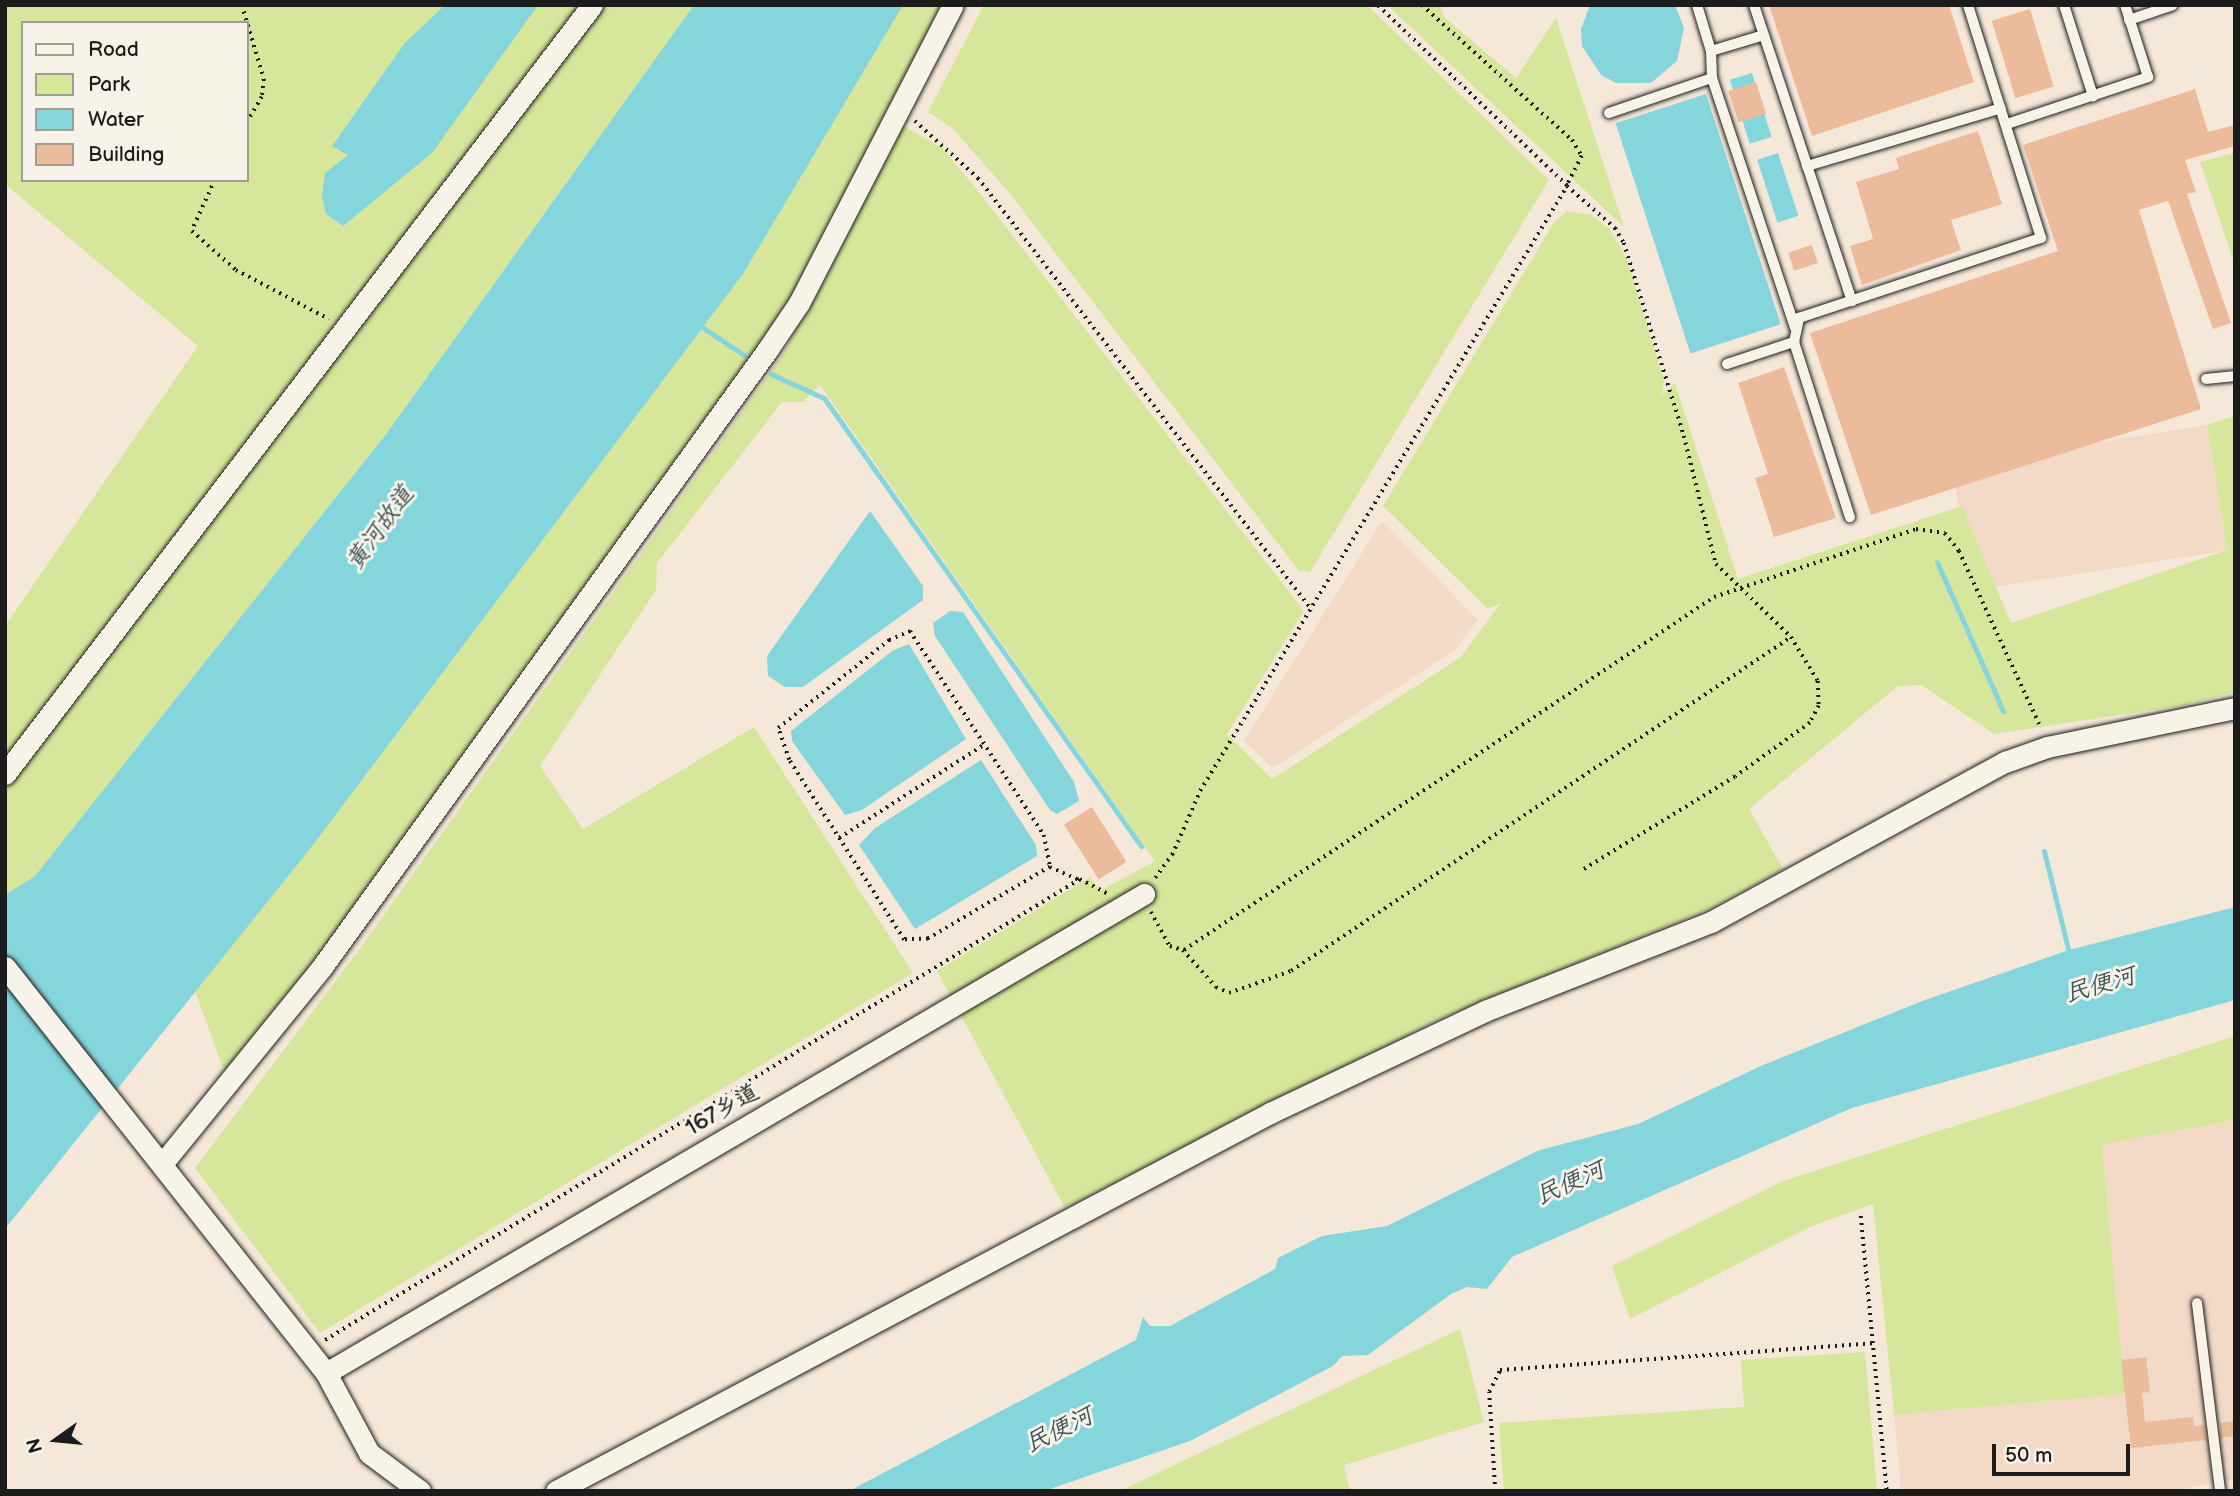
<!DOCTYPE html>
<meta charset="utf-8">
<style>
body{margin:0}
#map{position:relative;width:2240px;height:1496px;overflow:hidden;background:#f5e8d9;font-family:"Balsamiq Sans","LXGW WenKai TC",sans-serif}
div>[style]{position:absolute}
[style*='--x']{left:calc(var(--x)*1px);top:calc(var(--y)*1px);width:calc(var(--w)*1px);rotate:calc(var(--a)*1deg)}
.built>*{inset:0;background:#f2dac7;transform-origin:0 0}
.green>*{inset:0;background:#d6e69a}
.water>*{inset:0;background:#85d6dc;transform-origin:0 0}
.stream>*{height:5px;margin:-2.5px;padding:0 2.5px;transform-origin:2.5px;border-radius:2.5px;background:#85d6dc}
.building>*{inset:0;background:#ebbb9c;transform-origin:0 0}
.path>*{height:3.5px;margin-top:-1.75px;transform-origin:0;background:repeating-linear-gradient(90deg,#1c1c1c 0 2px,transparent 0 7px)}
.roads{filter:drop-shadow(0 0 2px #1c1c1c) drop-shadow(0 0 2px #1c1c1c)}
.lane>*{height:10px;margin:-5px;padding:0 5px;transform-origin:5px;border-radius:5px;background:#f7f3e8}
.street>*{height:21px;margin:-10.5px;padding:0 10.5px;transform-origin:10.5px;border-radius:10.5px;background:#f7f3e8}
span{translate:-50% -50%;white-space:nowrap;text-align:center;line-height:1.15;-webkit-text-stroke:6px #f7f3e8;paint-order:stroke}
.street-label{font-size:23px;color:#1c1c1c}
.water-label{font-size:24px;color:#3c5456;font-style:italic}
.frame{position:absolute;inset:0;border:7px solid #1c1c1c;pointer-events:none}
.legend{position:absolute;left:21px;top:21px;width:228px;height:161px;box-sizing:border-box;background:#f7f3e8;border:2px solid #9f9d96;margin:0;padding:9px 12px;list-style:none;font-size:21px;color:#1c1c1c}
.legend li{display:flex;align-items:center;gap:14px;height:35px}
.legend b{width:35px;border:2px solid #9f9d96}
.north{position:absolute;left:21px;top:1405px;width:70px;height:70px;-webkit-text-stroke:5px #f7f3e8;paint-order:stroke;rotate:255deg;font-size:19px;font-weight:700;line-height:28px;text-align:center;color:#1c1c1c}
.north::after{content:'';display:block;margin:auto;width:24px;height:32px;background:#1c1c1c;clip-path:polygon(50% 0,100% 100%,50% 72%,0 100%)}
.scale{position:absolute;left:1992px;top:1444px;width:138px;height:32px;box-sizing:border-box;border:4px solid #1c1c1c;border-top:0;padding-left:9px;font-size:21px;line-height:24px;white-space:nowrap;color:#1c1c1c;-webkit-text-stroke:5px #f7f3e8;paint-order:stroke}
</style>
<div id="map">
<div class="built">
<div style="left:2207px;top:425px;width:127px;height:258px;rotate:81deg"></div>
<div style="clip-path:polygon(1382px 521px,1478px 620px,1455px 650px,1273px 768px,1244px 741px)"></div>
<div style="clip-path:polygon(2235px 1120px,2235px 1480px,2169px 1491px,1901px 1491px,1894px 1415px,2125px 1394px,2102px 1143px)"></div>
</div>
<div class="green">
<div style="clip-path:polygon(evenodd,5px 5px,694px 5px,387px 433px,35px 876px,5px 895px,5px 626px,198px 346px,5px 184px,5px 5px,23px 23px,247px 23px,247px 180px,23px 180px,23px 23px)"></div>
<div style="clip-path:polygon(899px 5px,942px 5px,786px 307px,332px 938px,225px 1073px,195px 991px,743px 274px)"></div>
<div style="clip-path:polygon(984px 5px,1367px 5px,1549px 180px,1310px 572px,1299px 571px,1008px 191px,951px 127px,928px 112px)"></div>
<div style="clip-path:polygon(1387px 5px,1440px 5px,1444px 17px,1516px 78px,1556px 18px,1624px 227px)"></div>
<div style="clip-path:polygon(903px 126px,942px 148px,974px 186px,1304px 611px,1227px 734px,1272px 779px,1461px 657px,1501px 603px,1488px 609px,1383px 506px,1555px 221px,1567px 211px,1591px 215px,1610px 229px,1627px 260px,1664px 380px,1662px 395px,1675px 383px,1738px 579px,1962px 506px,2011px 623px,2227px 550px,2207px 425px,2235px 416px,2235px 692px,2186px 705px,1994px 734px,1921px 685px,1898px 686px,1749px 809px,1783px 869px,1712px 908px,1448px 1015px,1065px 1208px,937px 971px,1090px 877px,1100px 891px,1155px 861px,820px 385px,803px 402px,782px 402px,657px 563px,656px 590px,540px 766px,583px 829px,754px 727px,913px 973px,320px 1333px,195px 1168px,359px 950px,783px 354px)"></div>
<div style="clip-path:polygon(2235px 153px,2235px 265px,2200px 162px)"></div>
<div style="clip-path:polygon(2235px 1036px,2235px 1120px,2102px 1144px,2125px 1394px,1894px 1415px,1873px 1204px,1812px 1226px,1630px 1319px,1612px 1266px,1783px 1181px)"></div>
<div style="clip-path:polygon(1460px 1329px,1484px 1422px,1344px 1465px,1350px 1491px,1120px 1491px)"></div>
<div style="clip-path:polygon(1865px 1352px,1877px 1491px,1504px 1491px,1499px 1423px,1744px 1407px,1741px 1360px)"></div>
</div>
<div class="water">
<div style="clip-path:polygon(445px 5px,538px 5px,432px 153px,343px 226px,326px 214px,322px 197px,325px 173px,348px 155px,332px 146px,405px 43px)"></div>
<div style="clip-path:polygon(694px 5px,903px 5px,743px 274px,309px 850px,5px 1229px,5px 895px,35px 876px,387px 433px)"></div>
<div style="clip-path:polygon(1590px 5px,1675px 5px,1684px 28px,1677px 61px,1651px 83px,1616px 83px,1601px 75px,1582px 46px,1581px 29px)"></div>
<div style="left:1752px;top:73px;width:67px;height:23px;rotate:73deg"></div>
<div style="left:1706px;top:94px;width:242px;height:95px;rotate:72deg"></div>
<div style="left:1778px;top:153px;width:66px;height:22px;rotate:72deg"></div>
<div style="clip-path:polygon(870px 511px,923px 586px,923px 600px,803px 687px,785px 687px,768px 676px,767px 656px)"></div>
<div style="clip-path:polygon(950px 611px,963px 612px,1074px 782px,1079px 801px,1057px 814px,1050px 810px,935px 636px,933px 623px)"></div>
<div style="clip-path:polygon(909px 644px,966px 739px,862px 810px,845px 815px,792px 741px,791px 731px,892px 651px)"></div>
<div style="clip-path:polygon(981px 760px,1036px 845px,1037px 856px,915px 929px,859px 845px,875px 828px)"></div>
<div style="clip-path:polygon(2235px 907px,2235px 1000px,1852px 1108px,1512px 1257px,1487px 1289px,1467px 1287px,1451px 1294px,1368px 1355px,1342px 1356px,1333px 1366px,1190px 1441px,1044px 1491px,849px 1491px,1136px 1340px,1143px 1317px,1150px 1326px,1170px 1326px,1275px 1269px,1278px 1258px,1322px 1236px,1387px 1226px,1537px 1151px,1638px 1124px,1763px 1065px,1922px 1001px,2069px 950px)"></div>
</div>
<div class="stream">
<div style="--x:699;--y:325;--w:54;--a:33.7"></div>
<div style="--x:771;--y:374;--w:58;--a:24.4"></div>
<div style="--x:824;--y:398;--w:549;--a:54.72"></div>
<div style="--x:1937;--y:562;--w:163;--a:66.1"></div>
<div style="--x:2044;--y:851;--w:109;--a:76.2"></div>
</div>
<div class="building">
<div style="clip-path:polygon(1769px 5px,1949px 5px,1974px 82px,1812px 136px)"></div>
<div style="left:2030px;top:9px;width:81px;height:40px;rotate:73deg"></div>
<div style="left:1756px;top:82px;width:33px;height:29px;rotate:72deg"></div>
<div style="clip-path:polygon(2195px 89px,2208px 132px,2235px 125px,2235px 146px,2185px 160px,2196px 192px,2187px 194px,2231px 323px,2213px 329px,2168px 201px,2139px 210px,2201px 409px,1871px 515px,1810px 333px,2058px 251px,2023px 145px)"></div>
<div style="clip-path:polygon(1978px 131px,2002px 204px,1951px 220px,1961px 250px,1862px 285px,1850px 246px,1873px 239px,1856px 182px,1899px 169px,1896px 158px)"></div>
<div style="left:1812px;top:245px;width:19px;height:25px;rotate:72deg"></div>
<div style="clip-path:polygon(1784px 367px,1836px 518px,1774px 537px,1755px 478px,1768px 474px,1738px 383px)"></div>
<div style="left:1092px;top:807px;width:65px;height:33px;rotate:58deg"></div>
<div style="clip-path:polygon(2146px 1357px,2150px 1392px,2142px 1393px,2145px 1422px,2193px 1417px,2194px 1426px,2204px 1425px,2206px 1440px,2131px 1448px,2121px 1360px)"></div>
<div style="clip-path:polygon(2235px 1421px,2235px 1436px,2221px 1438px,2220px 1423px)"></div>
</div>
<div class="path">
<div style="--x:242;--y:5;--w:77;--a:73.4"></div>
<div style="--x:264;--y:79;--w:18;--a:96"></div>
<div style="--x:262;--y:97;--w:30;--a:120"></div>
<div style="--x:1422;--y:5;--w:202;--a:42"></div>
<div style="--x:1572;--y:140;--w:19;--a:58"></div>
<div style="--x:1582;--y:156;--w:34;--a:117"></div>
<div style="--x:1567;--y:186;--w:64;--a:41.2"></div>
<div style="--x:1615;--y:228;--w:17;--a:59"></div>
<div style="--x:1624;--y:243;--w:202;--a:72.7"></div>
<div style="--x:1684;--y:436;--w:132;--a:76"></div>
<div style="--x:1716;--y:564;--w:105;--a:44.2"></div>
<div style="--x:1791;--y:637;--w:52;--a:58.5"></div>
<div style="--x:1818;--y:681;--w:25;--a:88"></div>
<div style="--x:1819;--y:706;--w:19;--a:118"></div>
<div style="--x:1810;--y:723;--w:92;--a:144.2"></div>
<div style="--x:1735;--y:777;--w:178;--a:148.5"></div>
<div style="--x:915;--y:121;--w:85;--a:42.1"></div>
<div style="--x:978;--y:178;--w:546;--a:52.29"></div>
<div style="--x:215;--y:180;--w:56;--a:114.3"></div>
<div style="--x:192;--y:231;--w:59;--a:41.6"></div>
<div style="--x:236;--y:270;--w:105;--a:27.8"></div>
<div style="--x:5;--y:543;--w:1;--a:45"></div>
<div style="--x:839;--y:838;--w:174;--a:-32.8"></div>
<div style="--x:1050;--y:867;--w:142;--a:149.5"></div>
<div style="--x:928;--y:939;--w:24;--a:178"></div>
<div style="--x:904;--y:940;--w:214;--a:-122.6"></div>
<div style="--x:789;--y:760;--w:34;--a:-109"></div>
<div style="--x:778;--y:728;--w:142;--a:-38.4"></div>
<div style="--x:889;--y:640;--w:23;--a:-23"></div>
<div style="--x:910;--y:631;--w:244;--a:56.7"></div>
<div style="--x:1044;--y:835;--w:33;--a:79"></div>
<div style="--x:1050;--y:867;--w:32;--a:24"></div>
<div style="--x:1155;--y:878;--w:29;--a:-54"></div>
<div style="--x:1172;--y:855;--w:70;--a:-66.4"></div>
<div style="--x:1200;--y:791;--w:708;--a:-58.76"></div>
<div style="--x:1567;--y:186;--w:262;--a:-136.4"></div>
<div style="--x:1151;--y:912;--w:39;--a:61"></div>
<div style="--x:1170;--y:946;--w:14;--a:17"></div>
<div style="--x:1183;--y:950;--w:50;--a:48.3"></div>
<div style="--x:1216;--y:987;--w:14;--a:25"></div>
<div style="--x:1229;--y:993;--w:66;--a:-19.5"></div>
<div style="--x:1291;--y:971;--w:601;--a:-33.74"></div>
<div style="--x:1184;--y:950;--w:637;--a:-33.67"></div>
<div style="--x:1714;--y:597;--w:213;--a:-18.6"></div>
<div style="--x:1916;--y:529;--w:29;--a:8"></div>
<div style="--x:1945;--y:533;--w:23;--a:52"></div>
<div style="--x:1959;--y:551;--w:195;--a:65.1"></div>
<div style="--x:1861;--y:1216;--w:276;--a:84.6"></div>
<div style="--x:325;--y:1340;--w:885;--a:-31.41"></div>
<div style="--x:1080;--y:879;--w:32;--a:28"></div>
<div style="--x:1495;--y:1491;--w:99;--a:-93.5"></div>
<div style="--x:1489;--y:1392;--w:25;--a:-63"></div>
<div style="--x:1500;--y:1370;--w:374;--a:-4.1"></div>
</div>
<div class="roads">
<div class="lane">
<div style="--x:1697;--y:5;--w:48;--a:73.1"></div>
<div style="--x:1754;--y:5;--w:312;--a:71.7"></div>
<div style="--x:2064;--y:5;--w:96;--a:72.3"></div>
<div style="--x:2129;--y:20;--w:46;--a:-18.8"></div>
<div style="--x:1712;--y:78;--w:27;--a:-92"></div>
<div style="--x:1711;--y:51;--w:55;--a:-16.8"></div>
<div style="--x:1609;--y:113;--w:109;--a:-18.8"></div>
<div style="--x:1712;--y:78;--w:263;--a:71.6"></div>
<div style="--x:2007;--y:124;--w:149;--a:-18.4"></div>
<div style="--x:2148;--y:77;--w:76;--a:-107.7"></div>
<div style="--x:1807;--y:166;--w:202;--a:-16.6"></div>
<div style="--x:1794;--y:342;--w:184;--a:72.3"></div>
<div style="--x:1727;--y:364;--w:71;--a:-18.2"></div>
<div style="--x:1794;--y:342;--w:25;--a:-78"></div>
<div style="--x:1799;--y:318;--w:255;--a:-18.3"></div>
<div style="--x:2041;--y:238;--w:244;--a:-107.4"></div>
<div style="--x:2206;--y:379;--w:29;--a:-6"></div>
<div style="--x:2197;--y:1303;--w:189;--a:83"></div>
</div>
<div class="street">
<div style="--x:5;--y:774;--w:967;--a:-52.64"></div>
<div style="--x:5;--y:967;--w:518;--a:51.67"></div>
<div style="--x:326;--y:1373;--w:91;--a:61.7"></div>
<div style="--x:369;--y:1453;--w:64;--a:36.7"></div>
<div style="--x:162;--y:1164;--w:254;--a:-50.9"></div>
<div style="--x:322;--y:967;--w:762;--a:-54.18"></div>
<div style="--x:768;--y:349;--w:55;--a:-56"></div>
<div style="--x:799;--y:303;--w:335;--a:-62.7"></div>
<div style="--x:326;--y:1373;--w:948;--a:-30.35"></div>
<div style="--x:556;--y:1491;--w:808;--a:-27.9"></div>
<div style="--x:1270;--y:1113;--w:238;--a:-25.4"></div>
<div style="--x:1485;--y:1011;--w:243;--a:-21.5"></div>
<div style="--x:1711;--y:922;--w:335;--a:-28.6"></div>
<div style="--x:2005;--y:762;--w:45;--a:-19.7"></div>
<div style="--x:2047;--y:747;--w:192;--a:-11.7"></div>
</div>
</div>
<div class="street-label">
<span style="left:722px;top:1110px;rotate:-30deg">167乡道</span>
</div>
<div class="water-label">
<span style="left:380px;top:528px;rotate:-54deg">黄河故道</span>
<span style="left:2100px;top:985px;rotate:-16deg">民便河</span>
<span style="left:1570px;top:1183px;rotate:-24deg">民便河</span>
<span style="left:1059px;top:1430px;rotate:-26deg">民便河</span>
</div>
<div class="frame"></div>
<ul class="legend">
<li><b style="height:9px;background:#f7f3e8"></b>Road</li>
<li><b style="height:19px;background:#d6e69a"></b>Park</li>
<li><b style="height:19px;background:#85d6dc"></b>Water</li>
<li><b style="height:19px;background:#ebbb9c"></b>Building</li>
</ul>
<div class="north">N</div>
<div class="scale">50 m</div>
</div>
